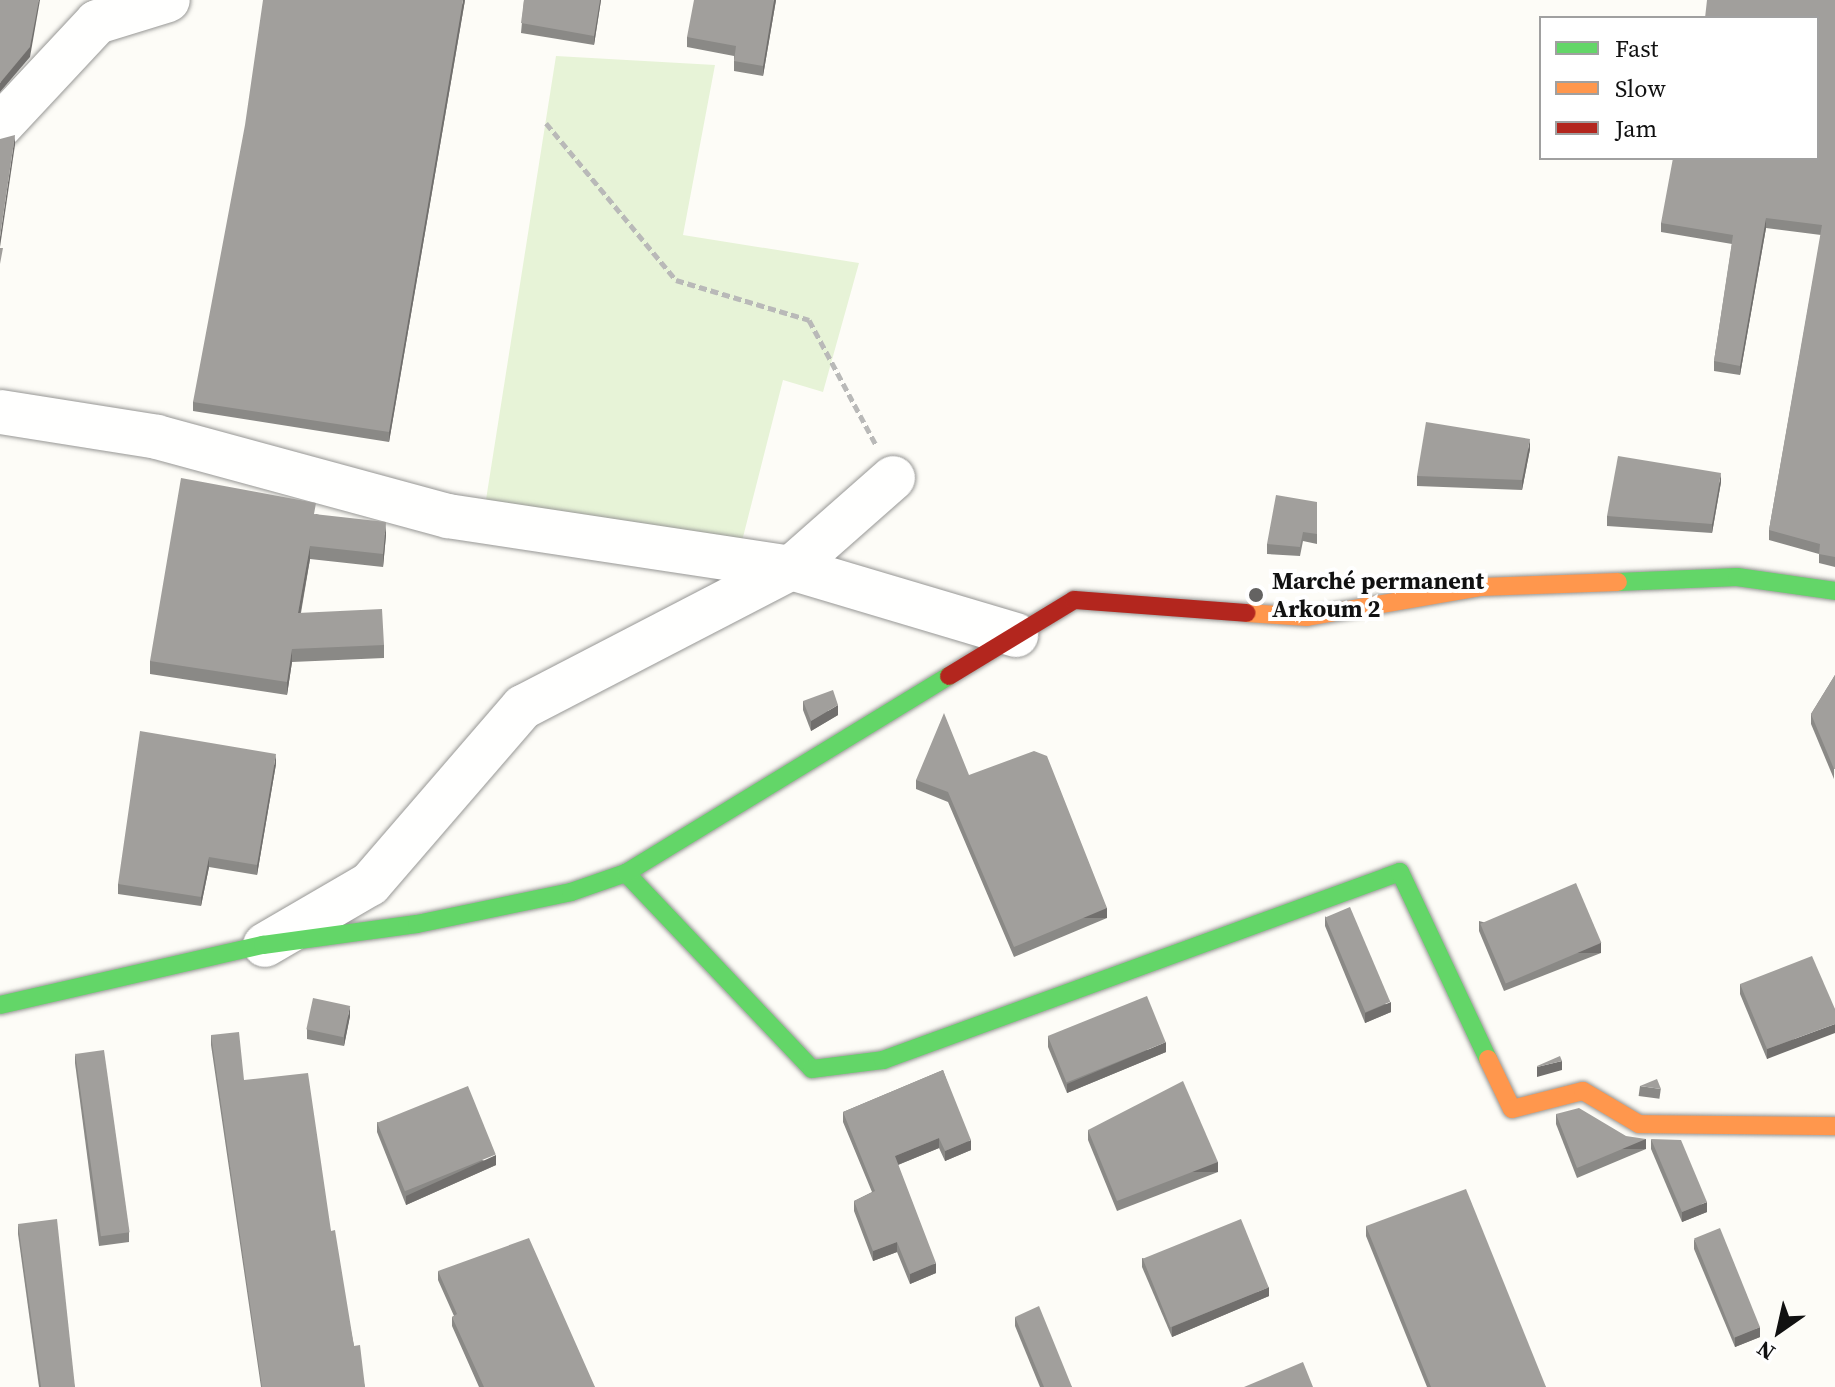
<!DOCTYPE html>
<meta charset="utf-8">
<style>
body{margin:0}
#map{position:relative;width:1835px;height:1387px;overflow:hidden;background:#fdfcf7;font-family:"Source Serif 4",serif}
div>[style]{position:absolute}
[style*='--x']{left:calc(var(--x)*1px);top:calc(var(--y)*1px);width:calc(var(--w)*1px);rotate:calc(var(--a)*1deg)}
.green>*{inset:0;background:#e7f3d7}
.path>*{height:5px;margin-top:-2.5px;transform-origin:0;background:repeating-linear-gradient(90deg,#b9b9b8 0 8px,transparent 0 12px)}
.roads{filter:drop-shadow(0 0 2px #979795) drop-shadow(0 0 2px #979795)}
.street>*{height:44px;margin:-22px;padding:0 22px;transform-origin:22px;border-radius:22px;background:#fffffe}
.fast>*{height:18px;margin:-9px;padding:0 9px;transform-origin:9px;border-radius:9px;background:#63d668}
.slow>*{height:18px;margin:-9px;padding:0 9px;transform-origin:9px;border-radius:9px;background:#ff974d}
.jam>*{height:18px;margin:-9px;padding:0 9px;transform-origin:9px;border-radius:9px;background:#b3261e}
.wall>*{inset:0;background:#8a8986;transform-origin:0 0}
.shaded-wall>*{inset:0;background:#716f6d;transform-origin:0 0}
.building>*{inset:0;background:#a19f9c;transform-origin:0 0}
.dots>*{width:22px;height:22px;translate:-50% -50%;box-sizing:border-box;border:4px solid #fff;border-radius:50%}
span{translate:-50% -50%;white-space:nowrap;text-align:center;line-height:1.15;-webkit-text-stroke:8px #fff;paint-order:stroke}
.poi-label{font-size:24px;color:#111;font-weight:700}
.left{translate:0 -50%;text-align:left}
.legend{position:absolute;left:1539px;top:16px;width:280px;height:144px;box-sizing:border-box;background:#fff;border:2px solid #a0a0a0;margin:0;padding:10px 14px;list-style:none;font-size:24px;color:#111}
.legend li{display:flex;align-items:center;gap:16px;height:40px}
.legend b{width:40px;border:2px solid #a0a0a0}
.north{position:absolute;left:1739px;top:1291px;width:80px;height:80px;-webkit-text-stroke:6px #fff;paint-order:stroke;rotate:214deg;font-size:22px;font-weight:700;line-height:32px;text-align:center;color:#111}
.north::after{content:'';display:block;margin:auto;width:28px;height:36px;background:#111;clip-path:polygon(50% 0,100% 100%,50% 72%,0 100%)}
</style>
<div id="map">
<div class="green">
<div style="clip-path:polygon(556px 56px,715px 65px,683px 235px,859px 263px,823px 392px,783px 380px,741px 545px,485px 506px)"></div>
</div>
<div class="path">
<div style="--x:546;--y:123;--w:204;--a:50.4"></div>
<div style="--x:676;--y:280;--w:139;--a:16.7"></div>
<div style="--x:809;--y:320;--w:142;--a:61.8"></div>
</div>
<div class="roads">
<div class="street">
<div style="--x:0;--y:126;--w:142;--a:-47"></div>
<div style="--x:97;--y:22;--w:74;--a:-17.2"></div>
<div style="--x:0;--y:412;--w:159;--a:9"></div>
<div style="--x:157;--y:437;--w:302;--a:15.2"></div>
<div style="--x:448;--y:516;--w:347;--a:8.6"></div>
<div style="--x:791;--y:568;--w:235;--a:16.6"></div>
<div style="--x:265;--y:945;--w:121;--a:-30.2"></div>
<div style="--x:370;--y:884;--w:234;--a:-49.2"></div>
<div style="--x:523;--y:707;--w:302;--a:-27.4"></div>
<div style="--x:791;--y:568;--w:136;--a:-41.4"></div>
</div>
<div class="fast">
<div style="--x:1618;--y:582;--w:119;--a:-2.4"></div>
<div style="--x:1737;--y:577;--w:99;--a:8.1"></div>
<div style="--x:626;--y:873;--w:270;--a:46.5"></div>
<div style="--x:812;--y:1069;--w:72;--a:-7.2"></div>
<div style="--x:883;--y:1060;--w:550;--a:-19.98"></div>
<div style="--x:1400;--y:872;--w:207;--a:64.8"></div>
<div style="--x:0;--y:1005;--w:270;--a:-12.9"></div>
<div style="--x:263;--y:945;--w:155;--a:-7.8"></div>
<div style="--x:417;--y:924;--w:157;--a:-11.7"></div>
<div style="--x:571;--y:892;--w:58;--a:-19.1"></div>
<div style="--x:626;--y:873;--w:378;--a:-31.4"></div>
</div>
<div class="slow">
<div style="--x:1247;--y:613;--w:60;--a:3.8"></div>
<div style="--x:1307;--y:617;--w:177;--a:-9.8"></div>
<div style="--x:1481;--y:587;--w:137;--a:-2.1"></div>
<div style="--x:1488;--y:1059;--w:55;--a:64.4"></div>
<div style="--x:1512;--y:1109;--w:73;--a:-14.2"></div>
<div style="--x:1583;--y:1091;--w:65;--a:30.5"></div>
<div style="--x:1639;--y:1124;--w:196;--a:0.6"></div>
</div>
<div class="jam">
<div style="--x:949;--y:676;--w:146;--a:-31.3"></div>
<div style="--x:1074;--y:600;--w:173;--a:4.3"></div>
</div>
</div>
<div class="wall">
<div style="clip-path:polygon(465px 0,389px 442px,193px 411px,193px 402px)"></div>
<div style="clip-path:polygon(524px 0,601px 0,594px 45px,521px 33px)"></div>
<div style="clip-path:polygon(776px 0,763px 76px,734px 71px,734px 56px,687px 47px,687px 37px)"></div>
<div style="clip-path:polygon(1835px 0,1835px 567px,1819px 563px,1819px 554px,1769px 540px,1769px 530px,1821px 235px,1766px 228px,1740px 375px,1714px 371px,1714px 361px,1732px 244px,1661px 232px,1661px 223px)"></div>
<div style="clip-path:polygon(1530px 449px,1522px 490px,1417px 486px,1417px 476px)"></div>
<div style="clip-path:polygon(1721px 482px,1712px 533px,1607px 526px,1607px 516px)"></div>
<div style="clip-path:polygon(1317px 502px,1317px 544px,1303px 541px,1300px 556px,1267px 554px,1267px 544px)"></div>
<div style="clip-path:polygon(316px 514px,386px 535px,383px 567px,310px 559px,301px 613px,384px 645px,384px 658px,292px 662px,287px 695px,150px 674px,150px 661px)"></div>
<div style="clip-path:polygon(1835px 675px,1834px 779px,1811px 724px,1811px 714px)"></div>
<div style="clip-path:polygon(803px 701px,838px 715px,811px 731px,803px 710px)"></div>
<div style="clip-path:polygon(276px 764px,257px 875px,209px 867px,201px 906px,118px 894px,118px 884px)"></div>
<div style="clip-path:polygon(969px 775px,1107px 918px,1014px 957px,948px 802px,916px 789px,916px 780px)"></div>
<div style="clip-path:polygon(1325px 916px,1391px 1012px,1365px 1023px,1325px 926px)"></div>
<div style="clip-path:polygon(1479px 921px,1601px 953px,1504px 991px,1479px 931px)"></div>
<div style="clip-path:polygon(1740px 984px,1835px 1009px,1767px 1059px,1740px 994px)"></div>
<div style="clip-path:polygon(350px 1016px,344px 1046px,307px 1039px,307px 1029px)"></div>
<div style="clip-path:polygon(211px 1035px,244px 1080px,331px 1231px,354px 1346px,365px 1387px,261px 1387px,211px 1045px)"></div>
<div style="clip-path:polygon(1048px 1037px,1166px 1052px,1067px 1093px,1048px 1047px)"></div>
<div style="clip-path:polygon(75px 1053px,129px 1232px,129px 1242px,99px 1246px,75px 1063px)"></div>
<div style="clip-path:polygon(943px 1070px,971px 1150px,945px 1161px,939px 1148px,898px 1165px,936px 1273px,910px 1284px,897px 1252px,873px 1261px,854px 1211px,854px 1201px,872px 1192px,843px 1122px,843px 1112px)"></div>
<div style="left:1640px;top:1086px;width:21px;height:10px;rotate:8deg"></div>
<div style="clip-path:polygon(1556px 1114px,1646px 1149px,1577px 1178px,1556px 1124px)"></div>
<div style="clip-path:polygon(377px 1122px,496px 1165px,406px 1205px,377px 1132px)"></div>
<div style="clip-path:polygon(1088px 1130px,1218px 1172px,1117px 1211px,1088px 1140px)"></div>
<div style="clip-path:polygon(1651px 1139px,1707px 1212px,1682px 1222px,1651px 1149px)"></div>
<div style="clip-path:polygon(18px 1224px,75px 1387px,39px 1387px,18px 1234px)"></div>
<div style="clip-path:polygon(1366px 1226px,1546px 1387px,1427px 1387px,1366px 1236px)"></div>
<div style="clip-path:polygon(1694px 1239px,1760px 1337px,1735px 1347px,1694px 1249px)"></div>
<div style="clip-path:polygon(1142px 1258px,1269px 1296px,1172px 1337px,1142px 1267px)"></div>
<div style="clip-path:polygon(438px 1271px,595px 1387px,479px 1387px,452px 1326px,452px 1317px,454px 1316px,438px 1280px)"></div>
<div style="clip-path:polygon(1015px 1317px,1072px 1387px,1040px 1387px,1015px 1326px)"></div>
</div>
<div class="shaded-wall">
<div style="clip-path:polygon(39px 0,40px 0,30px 57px,0 92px,0 83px)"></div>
<div style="clip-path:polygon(463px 0,465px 0,389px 442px,389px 432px)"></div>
<div style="clip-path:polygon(600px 0,601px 0,594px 45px,594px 36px)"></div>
<div style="clip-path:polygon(774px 0,776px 0,763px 76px,763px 66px)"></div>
<div style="clip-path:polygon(15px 135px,15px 145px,0 247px,0 237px)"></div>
<div style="clip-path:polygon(1766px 218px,1766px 228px,1740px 375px,1740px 366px)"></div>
<div style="clip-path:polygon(1530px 439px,1530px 449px,1522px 490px,1522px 480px)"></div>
<div style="clip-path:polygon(1721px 473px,1721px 482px,1712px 533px,1712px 524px)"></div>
<div style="clip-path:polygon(386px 522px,386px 535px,383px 567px,383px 554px)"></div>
<div style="clip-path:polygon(310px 546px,310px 559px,298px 626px,298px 613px)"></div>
<div style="clip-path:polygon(292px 649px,292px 662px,287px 695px,287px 682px)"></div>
<div style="clip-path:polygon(838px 705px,838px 715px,811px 731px,811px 721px)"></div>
<div style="clip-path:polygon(276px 754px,276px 764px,257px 875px,257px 865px)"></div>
<div style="clip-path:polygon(209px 857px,209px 867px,201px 906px,201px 897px)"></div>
<div style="left:1107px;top:908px;width:10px;height:101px;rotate:90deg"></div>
<div style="left:1601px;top:943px;width:10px;height:104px;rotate:90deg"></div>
<div style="clip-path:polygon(1391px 1002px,1391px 1012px,1365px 1023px,1365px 1013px)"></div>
<div style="clip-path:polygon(350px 1006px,350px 1016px,344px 1046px,344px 1036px)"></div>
<div style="clip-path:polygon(1835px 1024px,1835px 1033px,1767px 1059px,1767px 1049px)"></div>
<div style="clip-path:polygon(1166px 1042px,1166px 1052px,1067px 1093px,1067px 1084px)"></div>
<div style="clip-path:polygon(1562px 1061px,1562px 1070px,1537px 1077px,1537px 1067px)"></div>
<div style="clip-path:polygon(939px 1138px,939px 1148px,895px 1166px,895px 1156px)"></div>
<div style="left:1646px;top:1139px;width:10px;height:75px;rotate:90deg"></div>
<div style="clip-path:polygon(971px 1140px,971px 1150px,945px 1161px,945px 1151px)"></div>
<div style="clip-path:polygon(496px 1155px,496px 1165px,406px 1205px,406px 1196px)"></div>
<div style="left:1218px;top:1162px;width:10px;height:108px;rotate:90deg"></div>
<div style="clip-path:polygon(1707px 1202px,1707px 1212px,1682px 1222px,1682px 1212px)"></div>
<div style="clip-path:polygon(897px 1242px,897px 1252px,873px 1261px,873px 1251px)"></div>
<div style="clip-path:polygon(936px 1263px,936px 1273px,910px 1284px,910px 1274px)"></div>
<div style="clip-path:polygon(1269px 1287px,1269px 1296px,1172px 1337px,1172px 1327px)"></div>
<div style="clip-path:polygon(1760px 1327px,1760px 1337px,1735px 1347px,1735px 1337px)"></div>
</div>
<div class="building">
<div style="clip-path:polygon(0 0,39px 0,30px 47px,0 83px)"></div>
<div style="clip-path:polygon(263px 0,463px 0,389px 432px,193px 402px,245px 125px)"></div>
<div style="clip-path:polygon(524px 0,600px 0,594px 36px,521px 23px)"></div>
<div style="clip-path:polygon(694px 0,774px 0,763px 66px,734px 61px,736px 46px,687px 37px)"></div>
<div style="clip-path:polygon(1707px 0,1835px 0,1835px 557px,1819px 554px,1820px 544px,1769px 530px,1822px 225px,1766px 218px,1740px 366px,1714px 361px,1733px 235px,1661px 223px,1673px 158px,1817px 158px,1817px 18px,1705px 18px)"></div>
<div style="clip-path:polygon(15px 135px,0 237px,0 139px)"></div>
<div style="clip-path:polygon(0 248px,3px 248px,0 264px)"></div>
<div style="clip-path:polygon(1426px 422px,1530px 439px,1522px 480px,1417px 476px)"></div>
<div style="clip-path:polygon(1618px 456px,1721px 473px,1712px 524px,1607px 516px)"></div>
<div style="clip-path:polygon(181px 478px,316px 503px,314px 514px,386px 522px,383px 554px,310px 546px,298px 613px,382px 609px,384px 645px,292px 649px,287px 682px,150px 661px)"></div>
<div style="clip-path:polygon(1276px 495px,1317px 502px,1317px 534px,1303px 532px,1300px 547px,1267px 544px)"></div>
<div style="clip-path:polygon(1835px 675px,1835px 769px,1834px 769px,1811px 714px)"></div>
<div style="clip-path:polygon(833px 690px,838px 705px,811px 721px,803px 701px)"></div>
<div style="clip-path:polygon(944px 713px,969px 775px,1034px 751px,1047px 756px,1107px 908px,1014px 947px,948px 792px,916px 780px)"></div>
<div style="clip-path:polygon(140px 731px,276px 754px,257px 865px,209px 857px,201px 897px,118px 884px)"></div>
<div style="left:1576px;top:883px;width:65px;height:104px;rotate:67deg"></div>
<div style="left:1350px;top:907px;width:103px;height:27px;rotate:67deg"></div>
<div style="clip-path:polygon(1812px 956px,1835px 1009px,1835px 1024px,1767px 1049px,1740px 984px)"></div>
<div style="left:1147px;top:996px;width:50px;height:107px;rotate:68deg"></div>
<div style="left:313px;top:998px;width:38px;height:32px;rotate:12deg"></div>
<div style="clip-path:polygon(239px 1032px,244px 1080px,308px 1073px,331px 1231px,335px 1230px,354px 1346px,360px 1345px,365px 1387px,262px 1387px,211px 1035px)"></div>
<div style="left:104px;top:1050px;width:184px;height:29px;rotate:82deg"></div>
<div style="clip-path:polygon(1560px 1056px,1562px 1061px,1537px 1067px,1537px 1066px)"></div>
<div style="clip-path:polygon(943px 1070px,971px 1140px,945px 1151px,939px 1138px,895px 1156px,936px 1263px,910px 1274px,897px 1242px,873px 1251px,854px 1201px,875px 1191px,843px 1112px)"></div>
<div style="clip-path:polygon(1657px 1079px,1661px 1089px,1640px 1086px)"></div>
<div style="clip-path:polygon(1183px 1081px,1218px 1162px,1117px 1201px,1088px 1130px)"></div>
<div style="left:468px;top:1086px;width:74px;height:98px;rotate:68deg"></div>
<div style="clip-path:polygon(1579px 1108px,1626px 1136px,1646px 1139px,1577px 1168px,1556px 1114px)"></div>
<div style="clip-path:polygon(1651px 1139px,1681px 1140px,1707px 1202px,1682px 1212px)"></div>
<div style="clip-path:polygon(1466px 1189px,1546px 1387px,1431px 1387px,1366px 1226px)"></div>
<div style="clip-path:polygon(57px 1219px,75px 1387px,41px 1387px,18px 1224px)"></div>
<div style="left:1241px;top:1219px;width:74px;height:106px;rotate:68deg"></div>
<div style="left:1720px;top:1228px;width:107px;height:28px;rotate:68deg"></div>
<div style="clip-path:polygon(529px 1238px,595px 1387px,484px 1387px,452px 1317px,457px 1314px,438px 1271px)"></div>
<div style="clip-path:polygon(1039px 1306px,1072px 1387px,1044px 1387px,1015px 1317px)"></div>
<div style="clip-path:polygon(1303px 1362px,1313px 1387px,1244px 1387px)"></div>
</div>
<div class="dots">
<div style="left:1256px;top:595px;background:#646362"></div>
</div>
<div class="poi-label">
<span class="left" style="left:1272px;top:595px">Marché permanent<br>Arkoum 2</span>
</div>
<ul class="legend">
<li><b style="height:10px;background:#63d668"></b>Fast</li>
<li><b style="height:10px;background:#ff974d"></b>Slow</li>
<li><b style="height:10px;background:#b3261e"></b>Jam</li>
</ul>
<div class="north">N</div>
</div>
